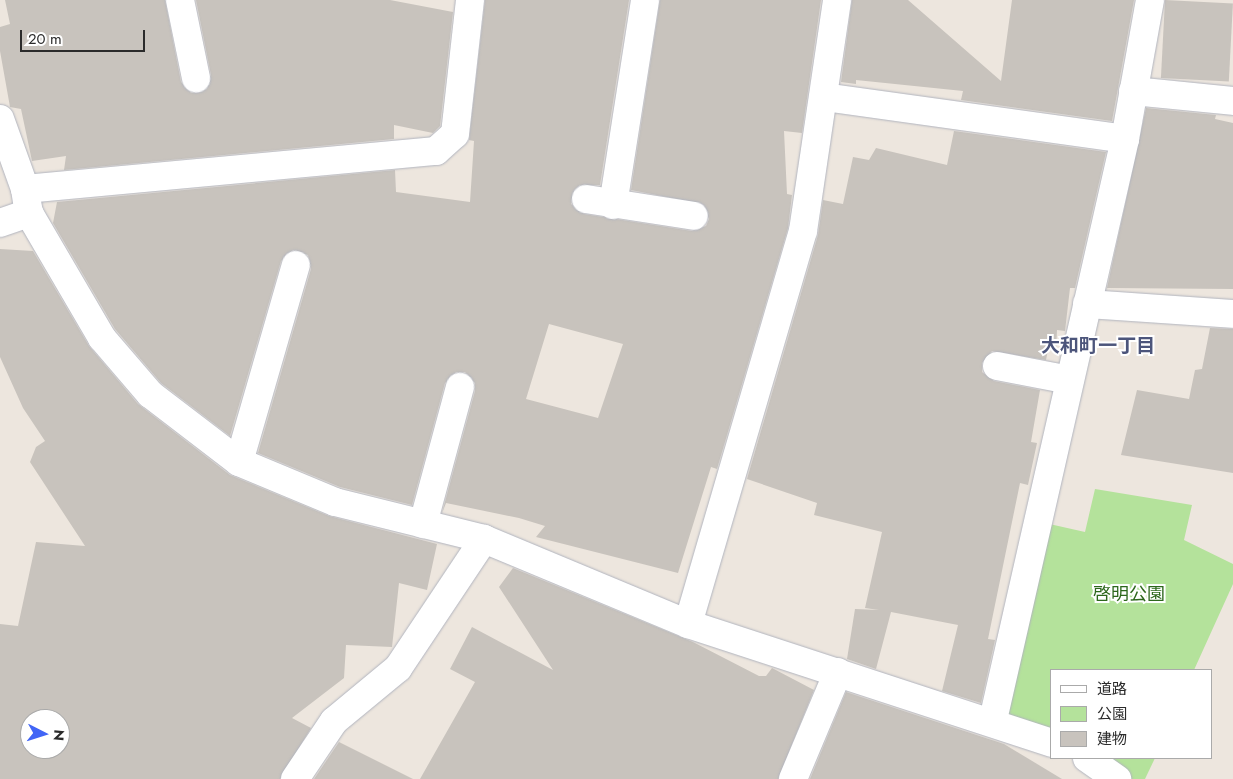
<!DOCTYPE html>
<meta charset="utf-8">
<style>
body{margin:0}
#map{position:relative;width:1233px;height:779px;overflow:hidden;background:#ede6de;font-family:Jost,"Noto Sans JP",sans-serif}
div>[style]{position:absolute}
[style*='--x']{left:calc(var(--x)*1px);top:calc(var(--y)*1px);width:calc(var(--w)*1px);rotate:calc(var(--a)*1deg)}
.green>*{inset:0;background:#b4e29b}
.building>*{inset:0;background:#c8c3bd;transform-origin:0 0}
.roads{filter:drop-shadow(0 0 1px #b1b4be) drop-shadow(0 0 1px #b1b4be)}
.minor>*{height:28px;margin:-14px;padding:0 14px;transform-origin:14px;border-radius:14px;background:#fff}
span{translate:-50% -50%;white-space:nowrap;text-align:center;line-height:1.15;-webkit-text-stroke:4px #fff;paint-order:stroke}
.park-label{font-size:18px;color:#2d671c}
.neighbourhood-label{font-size:19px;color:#4c557b;font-weight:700}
.legend{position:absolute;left:1050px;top:669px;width:162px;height:90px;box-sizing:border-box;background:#fff;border:1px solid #aaa;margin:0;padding:6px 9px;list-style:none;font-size:15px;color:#2b2b2b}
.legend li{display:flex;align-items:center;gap:10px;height:25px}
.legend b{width:25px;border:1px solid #aaa}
.north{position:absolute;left:20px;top:709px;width:50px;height:50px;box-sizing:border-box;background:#fff;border:1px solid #aaa;border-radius:50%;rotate:95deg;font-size:14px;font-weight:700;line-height:20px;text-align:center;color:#2b2b2b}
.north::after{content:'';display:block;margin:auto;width:18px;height:22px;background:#4165f6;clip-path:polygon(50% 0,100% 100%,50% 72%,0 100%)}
.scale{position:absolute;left:20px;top:30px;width:125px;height:22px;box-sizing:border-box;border:2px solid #2b2b2b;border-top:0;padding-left:6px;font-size:15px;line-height:18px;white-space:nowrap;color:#2b2b2b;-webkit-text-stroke:4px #fff;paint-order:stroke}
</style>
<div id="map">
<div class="green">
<div style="clip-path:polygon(1095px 489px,1192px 505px,1184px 540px,1233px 564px,1233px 584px,1194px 670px,1052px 670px,1052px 746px,993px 720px,1045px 523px,1085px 532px)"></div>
<div style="clip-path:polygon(1079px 758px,1155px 758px,1145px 779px,1127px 779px)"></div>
</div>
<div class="building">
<div style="clip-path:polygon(5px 0,165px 0,181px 82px,191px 93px,199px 93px,207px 89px,211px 75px,196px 0,390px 0,453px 12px,440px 126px,433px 133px,394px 125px,394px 139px,64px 170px,66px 156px,32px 161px,21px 109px,10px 107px,0 51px,0 27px,10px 24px)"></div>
<div style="clip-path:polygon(evenodd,485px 0,629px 0,600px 185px,580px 185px,574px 190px,571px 204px,584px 214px,692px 231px,706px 226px,709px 219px,703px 204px,631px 190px,660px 0,821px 0,802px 133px,784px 131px,787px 194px,792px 195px,788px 228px,717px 469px,711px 467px,678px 573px,536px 537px,545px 526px,519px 518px,446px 503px,442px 513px,475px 391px,475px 383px,465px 372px,456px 372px,445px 383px,412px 505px,340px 487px,258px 453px,311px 269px,308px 255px,293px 250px,281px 261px,230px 436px,161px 383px,115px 329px,53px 223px,57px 202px,395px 170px,396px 192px,470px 202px,474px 141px,469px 140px,485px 0,549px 324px,623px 344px,598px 418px,526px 399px,549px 324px)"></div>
<div style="clip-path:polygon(852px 0,908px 0,1001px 81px,1012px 0,1134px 0,1112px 121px,961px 100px,963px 91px,856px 80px,856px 84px,841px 82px)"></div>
<div style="left:1165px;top:0;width:68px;height:78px;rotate:3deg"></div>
<div style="clip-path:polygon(1146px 108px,1216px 115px,1215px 119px,1233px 123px,1233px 289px,1107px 288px)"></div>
<div style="clip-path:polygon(954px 131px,1106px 152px,1075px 288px,1070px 288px,1065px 331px,1057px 330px,1056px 351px,1048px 350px,1046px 360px,992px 351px,982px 363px,982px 372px,994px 381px,1040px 390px,1031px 442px,1037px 443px,1028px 485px,1020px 483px,988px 639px,995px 640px,981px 703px,942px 691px,958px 625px,891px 612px,876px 669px,847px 659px,855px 609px,879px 610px,865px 608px,882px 532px,814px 515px,817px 503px,747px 479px,818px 235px,823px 200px,843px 204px,853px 157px,869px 160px,876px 148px,947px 165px)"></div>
<div style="clip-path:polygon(evenodd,0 249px,33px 251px,89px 346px,138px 404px,230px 475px,329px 516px,437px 544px,427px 590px,399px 583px,392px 647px,346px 645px,344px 678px,292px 718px,311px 728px,280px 779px,0 779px,0 624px,18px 626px,36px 542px,85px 546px,30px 462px,36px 447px,45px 441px,23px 408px,0 357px,0 249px,30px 719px,60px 719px,60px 749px,30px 749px,30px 719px)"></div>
<div style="clip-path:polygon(1210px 328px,1233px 329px,1233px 473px,1121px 455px,1137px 390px,1189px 399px,1195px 370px,1202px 369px)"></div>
<div style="clip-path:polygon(513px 568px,693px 642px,759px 676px,766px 676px,772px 668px,814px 690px,778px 779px,420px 779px,475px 682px,450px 669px,472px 627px,553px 670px,499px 587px)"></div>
<div style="clip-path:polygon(846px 692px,1004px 744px,1062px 779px,810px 779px)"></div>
<div style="clip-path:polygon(339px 742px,413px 779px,314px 779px)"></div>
</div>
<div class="roads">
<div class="minor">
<div style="--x:180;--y:0;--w:80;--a:78.4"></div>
<div style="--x:1133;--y:91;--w:100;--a:5.7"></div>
<div style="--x:824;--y:97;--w:304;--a:7.9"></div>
<div style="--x:0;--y:119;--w:74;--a:70.3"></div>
<div style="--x:25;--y:189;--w:24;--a:81"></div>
<div style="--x:29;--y:213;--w:145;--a:59.7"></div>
<div style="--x:102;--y:338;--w:74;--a:49.4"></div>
<div style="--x:150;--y:394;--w:112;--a:37.4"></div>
<div style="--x:239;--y:462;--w:104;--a:22.6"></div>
<div style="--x:335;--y:502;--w:154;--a:13.9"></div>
<div style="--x:484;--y:539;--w:221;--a:22.6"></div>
<div style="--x:688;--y:624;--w:383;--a:18.1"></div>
<div style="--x:25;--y:189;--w:413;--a:-5.3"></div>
<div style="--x:436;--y:151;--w:25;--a:-42"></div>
<div style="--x:455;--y:134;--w:135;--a:-83.6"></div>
<div style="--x:586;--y:199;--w:109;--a:8.9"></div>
<div style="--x:613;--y:205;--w:207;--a:-81.1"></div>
<div style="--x:0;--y:223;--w:31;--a:-19"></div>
<div style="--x:1087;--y:304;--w:146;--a:3.9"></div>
<div style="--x:997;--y:366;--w:74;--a:10.9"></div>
<div style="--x:239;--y:462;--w:205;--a:-73.9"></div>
<div style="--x:423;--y:524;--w:142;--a:-74.9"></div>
<div style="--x:688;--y:624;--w:409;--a:-73.7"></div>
<div style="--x:803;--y:231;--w:233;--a:-81.6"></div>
<div style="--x:993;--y:720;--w:596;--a:-77.2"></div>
<div style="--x:1125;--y:139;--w:141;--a:-79.8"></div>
<div style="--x:1087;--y:758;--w:37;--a:35"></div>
<div style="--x:295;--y:779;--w:70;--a:-56.1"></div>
<div style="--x:334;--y:721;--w:83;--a:-39.6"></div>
<div style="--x:398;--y:668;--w:155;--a:-56.3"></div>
<div style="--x:793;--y:779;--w:116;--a:-67.2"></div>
</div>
</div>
<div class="park-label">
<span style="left:1129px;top:594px">啓明公園</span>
</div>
<div class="neighbourhood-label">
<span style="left:1098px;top:346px">大和町一丁目</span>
</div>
<ul class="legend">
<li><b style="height:6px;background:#fff"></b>道路</li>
<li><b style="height:14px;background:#b4e29b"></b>公園</li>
<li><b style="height:14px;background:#c8c3bd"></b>建物</li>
</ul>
<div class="north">N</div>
<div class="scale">20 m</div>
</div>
